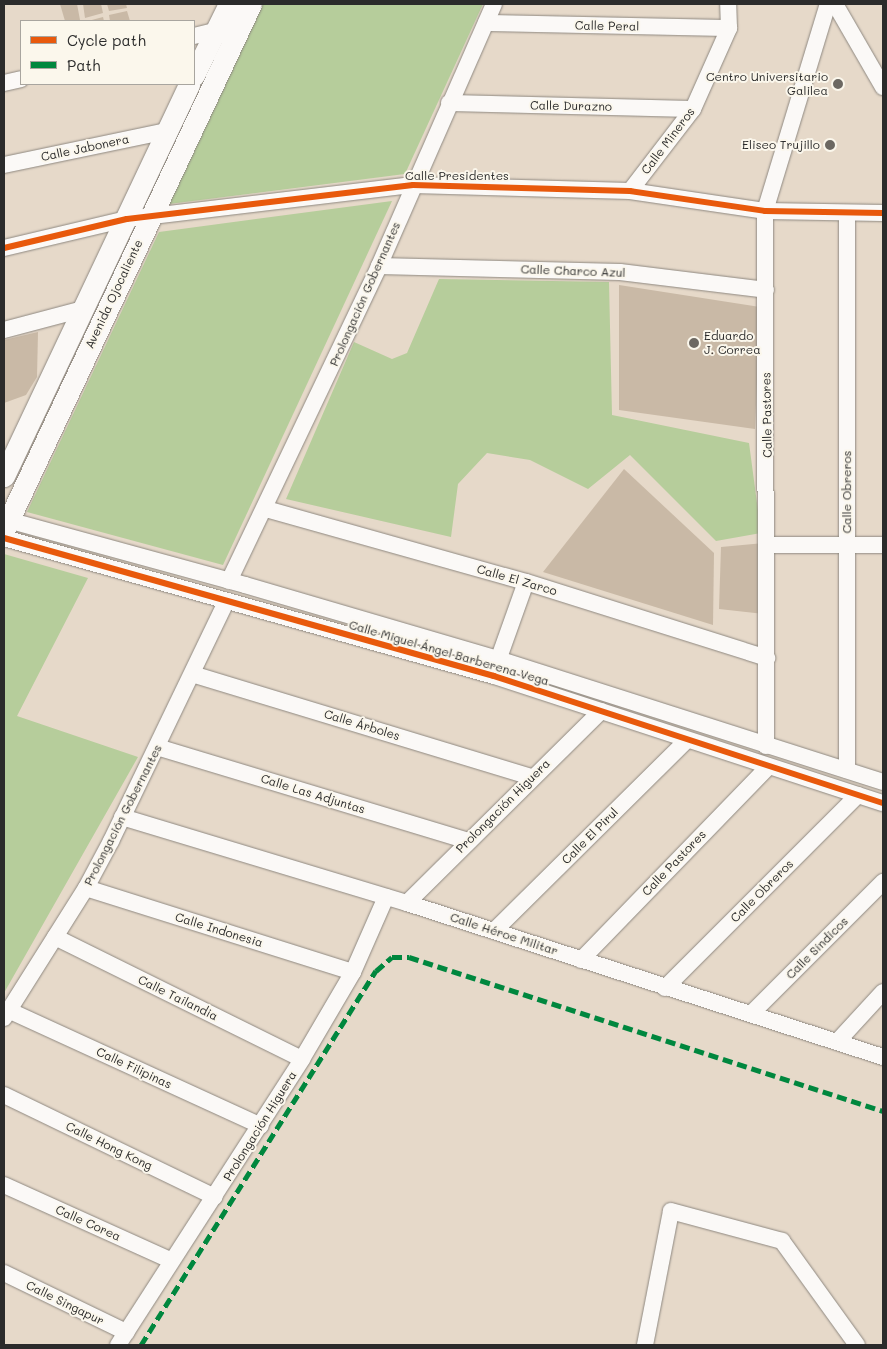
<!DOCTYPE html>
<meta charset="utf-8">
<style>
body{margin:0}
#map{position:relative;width:887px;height:1349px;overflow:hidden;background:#e6d9c9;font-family:Mali,sans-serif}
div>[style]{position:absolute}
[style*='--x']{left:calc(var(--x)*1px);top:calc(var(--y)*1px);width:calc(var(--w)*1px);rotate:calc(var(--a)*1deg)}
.green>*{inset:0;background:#b6cd9b}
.building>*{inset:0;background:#c9b9a6}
.roads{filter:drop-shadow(0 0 1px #8e8880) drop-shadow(0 0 1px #8e8880)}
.minor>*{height:16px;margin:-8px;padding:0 8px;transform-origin:8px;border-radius:8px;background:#fbf9f7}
.major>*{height:21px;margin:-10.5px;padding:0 10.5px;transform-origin:10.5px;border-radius:10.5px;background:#fbf9f7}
.quiet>*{height:5px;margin-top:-2.5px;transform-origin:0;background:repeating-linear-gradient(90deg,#00873e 0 10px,transparent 0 15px)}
.cycleway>*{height:6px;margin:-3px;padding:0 3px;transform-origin:3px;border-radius:3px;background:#e8590c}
.dots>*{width:14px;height:14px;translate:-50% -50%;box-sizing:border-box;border:2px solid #fbf7ec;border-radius:50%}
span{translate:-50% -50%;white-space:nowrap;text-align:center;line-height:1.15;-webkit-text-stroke:4px #fbf7ec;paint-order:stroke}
.street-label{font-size:12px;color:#2b2b2b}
.poi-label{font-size:12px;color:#2b2b2b}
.right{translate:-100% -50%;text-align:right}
.left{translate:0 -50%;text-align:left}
.frame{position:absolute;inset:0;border:5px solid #2b2b2b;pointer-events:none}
.legend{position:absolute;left:20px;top:20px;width:175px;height:65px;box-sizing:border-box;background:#fbf7ec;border:1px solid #a8a59f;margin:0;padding:6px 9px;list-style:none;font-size:15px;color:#2b2b2b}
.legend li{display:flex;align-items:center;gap:10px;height:25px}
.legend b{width:25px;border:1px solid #a8a59f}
</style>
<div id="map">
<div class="green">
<div style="clip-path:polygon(259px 4px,483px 4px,405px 174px,169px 204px)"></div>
<div style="clip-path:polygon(392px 201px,223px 565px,27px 512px,159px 232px)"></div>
<div style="clip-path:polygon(439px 279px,609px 282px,612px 415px,749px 443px,761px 533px,716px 541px,630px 455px,588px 489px,530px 460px,487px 453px,458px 484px,451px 537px,286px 499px,354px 342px,392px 359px,407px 353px)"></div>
<div style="clip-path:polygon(4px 554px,88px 578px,17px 716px,138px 757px,4px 993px)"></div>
</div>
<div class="building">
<div style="clip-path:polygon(60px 4px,77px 4px,80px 20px,65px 21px)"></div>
<div style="clip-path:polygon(83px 4px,101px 4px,103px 13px,85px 18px)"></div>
<div style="clip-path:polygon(107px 4px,126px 4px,127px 8px,109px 11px)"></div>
<div style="clip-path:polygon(127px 11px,130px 21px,110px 21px,109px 15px)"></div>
<div style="clip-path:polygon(103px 17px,104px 21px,88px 21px)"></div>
<div style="clip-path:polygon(619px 285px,760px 307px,755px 429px,619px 410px)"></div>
<div style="clip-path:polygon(38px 332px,37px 377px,26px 395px,4px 403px,4px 340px)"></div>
<div style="clip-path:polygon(624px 469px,714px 553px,713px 625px,543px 572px)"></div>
<div style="clip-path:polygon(765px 543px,764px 614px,719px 609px,721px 547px)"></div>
</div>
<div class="roads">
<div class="minor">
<div style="--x:835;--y:4;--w:96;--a:60"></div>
<div style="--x:486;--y:23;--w:243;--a:1.2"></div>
<div style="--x:194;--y:36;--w:21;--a:-14"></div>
<div style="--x:4;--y:83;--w:17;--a:-13"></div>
<div style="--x:449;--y:103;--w:244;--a:1.4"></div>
<div style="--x:4;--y:165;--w:167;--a:-11.8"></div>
<div style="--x:630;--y:191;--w:103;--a:-52.5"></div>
<div style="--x:693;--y:109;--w:89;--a:-66"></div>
<div style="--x:729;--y:28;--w:24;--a:-92"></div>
<div style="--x:4;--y:248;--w:126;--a:-13.3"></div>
<div style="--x:127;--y:219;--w:288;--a:-6.8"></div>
<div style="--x:413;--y:185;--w:217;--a:1.6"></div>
<div style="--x:630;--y:191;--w:136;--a:8.4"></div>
<div style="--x:765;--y:211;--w:118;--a:1"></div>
<div style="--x:379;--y:266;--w:241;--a:1.4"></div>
<div style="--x:620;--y:272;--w:147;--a:7"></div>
<div style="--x:4;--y:330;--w:82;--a:-14.9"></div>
<div style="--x:266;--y:509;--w:270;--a:15.7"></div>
<div style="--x:526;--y:582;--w:253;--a:17.5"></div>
<div style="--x:4;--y:519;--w:250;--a:15.3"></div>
<div style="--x:245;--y:585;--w:264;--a:16.3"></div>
<div style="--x:498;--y:659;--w:404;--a:17.7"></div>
<div style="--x:4;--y:538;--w:509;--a:15.73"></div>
<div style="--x:494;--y:676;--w:409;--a:18.1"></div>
<div style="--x:768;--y:545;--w:115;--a:0"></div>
<div style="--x:229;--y:581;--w:349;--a:-64.5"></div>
<div style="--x:379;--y:266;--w:286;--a:-66.3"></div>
<div style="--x:495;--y:669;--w:92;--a:-70.4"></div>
<div style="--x:192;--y:674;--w:355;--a:16.9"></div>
<div style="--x:766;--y:746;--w:535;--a:-90.11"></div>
<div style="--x:765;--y:211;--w:216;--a:-73.1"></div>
<div style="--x:157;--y:747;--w:326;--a:16.8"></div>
<div style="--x:847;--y:770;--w:557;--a:-90"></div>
<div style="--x:122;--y:817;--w:298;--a:16.8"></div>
<div style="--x:407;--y:903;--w:500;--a:17.93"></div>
<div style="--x:86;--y:888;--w:280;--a:17.5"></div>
<div style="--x:407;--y:903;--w:273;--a:-44.7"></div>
<div style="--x:494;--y:931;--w:270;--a:-44.7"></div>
<div style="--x:55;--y:937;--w:275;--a:26.3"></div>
<div style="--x:581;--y:960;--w:269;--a:-45.9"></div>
<div style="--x:665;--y:988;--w:273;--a:-45"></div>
<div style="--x:8;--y:1010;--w:278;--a:24.6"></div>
<div style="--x:751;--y:1014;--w:187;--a:-45"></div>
<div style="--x:4;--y:1018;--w:154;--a:-57.8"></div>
<div style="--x:86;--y:888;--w:53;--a:-62"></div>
<div style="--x:111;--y:841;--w:265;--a:-64.3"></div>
<div style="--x:837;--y:1042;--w:68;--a:-47.4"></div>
<div style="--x:4;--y:1095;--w:234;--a:25.8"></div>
<div style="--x:4;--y:1185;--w:184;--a:24.3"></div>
<div style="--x:4;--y:1273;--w:136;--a:25.8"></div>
<div style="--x:118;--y:1345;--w:340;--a:-57.2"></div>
<div style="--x:302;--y:1059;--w:101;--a:-59.6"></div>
<div style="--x:353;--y:972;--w:82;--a:-66.3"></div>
<div style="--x:645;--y:1345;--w:136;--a:-79"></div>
<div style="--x:671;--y:1211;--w:115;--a:15.1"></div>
<div style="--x:782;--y:1241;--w:128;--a:54.2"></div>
</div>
<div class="major">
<div style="--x:194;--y:75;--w:79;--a:-63.8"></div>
<div style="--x:4;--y:476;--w:433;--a:-64.7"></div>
<div style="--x:4;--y:530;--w:581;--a:-64.85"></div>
</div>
</div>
<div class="quiet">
<div style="--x:141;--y:1345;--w:442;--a:-57.9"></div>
<div style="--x:376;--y:971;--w:21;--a:-41"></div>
<div style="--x:392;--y:957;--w:17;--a:0"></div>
<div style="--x:409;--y:957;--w:498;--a:18"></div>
</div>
<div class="cycleway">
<div style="--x:4;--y:248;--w:126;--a:-13.3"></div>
<div style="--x:127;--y:219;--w:288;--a:-6.8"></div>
<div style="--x:413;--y:185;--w:217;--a:1.6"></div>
<div style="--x:630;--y:191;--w:136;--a:8.4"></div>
<div style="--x:765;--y:211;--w:118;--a:1"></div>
<div style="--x:4;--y:538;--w:509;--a:15.73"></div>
<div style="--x:494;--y:676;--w:409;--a:18.1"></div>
</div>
<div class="dots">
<div style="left:838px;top:84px;background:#6c6862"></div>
<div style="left:830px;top:145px;background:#6c6862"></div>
<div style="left:694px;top:343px;background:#6c6862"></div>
</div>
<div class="street-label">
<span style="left:607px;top:26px;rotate:1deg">Calle Peral</span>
<span style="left:571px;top:106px;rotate:1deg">Calle Durazno</span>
<span style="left:668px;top:141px;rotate:-53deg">Calle Mineros</span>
<span style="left:85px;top:148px;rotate:-12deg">Calle Jabonera</span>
<span style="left:457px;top:176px">Calle Presidentes</span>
<span style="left:573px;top:271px;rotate:2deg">Calle Charco Azul</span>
<span style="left:114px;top:294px;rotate:-65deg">Avenida Ojocaliente</span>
<span style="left:365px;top:294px;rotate:-66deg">Prolongación Gobernantes</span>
<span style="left:767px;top:415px;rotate:-91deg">Calle Pastores</span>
<span style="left:847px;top:492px;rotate:-90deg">Calle Obreros</span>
<span style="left:517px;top:580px;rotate:16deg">Calle El Zarco</span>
<span style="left:449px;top:653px;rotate:16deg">Calle Miguel Ángel Barberena Vega</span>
<span style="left:362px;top:725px;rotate:17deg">Calle Árboles</span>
<span style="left:313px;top:794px;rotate:17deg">Calle Las Adjuntas</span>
<span style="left:503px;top:806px;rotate:-45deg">Prolongación Higuera</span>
<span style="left:123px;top:815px;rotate:-63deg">Prolongación Gobernantes</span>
<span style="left:590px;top:836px;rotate:-45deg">Calle El Pirul</span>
<span style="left:674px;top:863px;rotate:-46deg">Calle Pastores</span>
<span style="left:762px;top:891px;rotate:-45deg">Calle Obreros</span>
<span style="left:219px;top:930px;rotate:17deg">Calle Indonesia</span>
<span style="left:504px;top:934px;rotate:18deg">Calle Héroe Militar</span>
<span style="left:817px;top:948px;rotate:-45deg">Calle Síndicos</span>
<span style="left:178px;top:998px;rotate:26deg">Calle Tailandia</span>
<span style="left:134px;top:1068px;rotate:25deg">Calle Filipinas</span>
<span style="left:260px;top:1126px;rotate:-58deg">Prolongación Higuera</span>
<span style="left:109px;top:1146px;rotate:26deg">Calle Hong Kong</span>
<span style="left:88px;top:1223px;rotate:24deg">Calle Corea</span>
<span style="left:65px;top:1303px;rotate:26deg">Calle Singapur</span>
</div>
<div class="poi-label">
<span class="right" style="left:828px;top:84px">Centro Universitario<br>Galilea</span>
<span class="right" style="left:820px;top:145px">Eliseo Trujillo</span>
<span class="left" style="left:704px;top:343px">Eduardo<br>J. Correa</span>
</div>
<div class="frame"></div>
<ul class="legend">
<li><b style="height:6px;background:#e8590c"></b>Cycle path</li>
<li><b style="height:6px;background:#00873e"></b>Path</li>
</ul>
</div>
